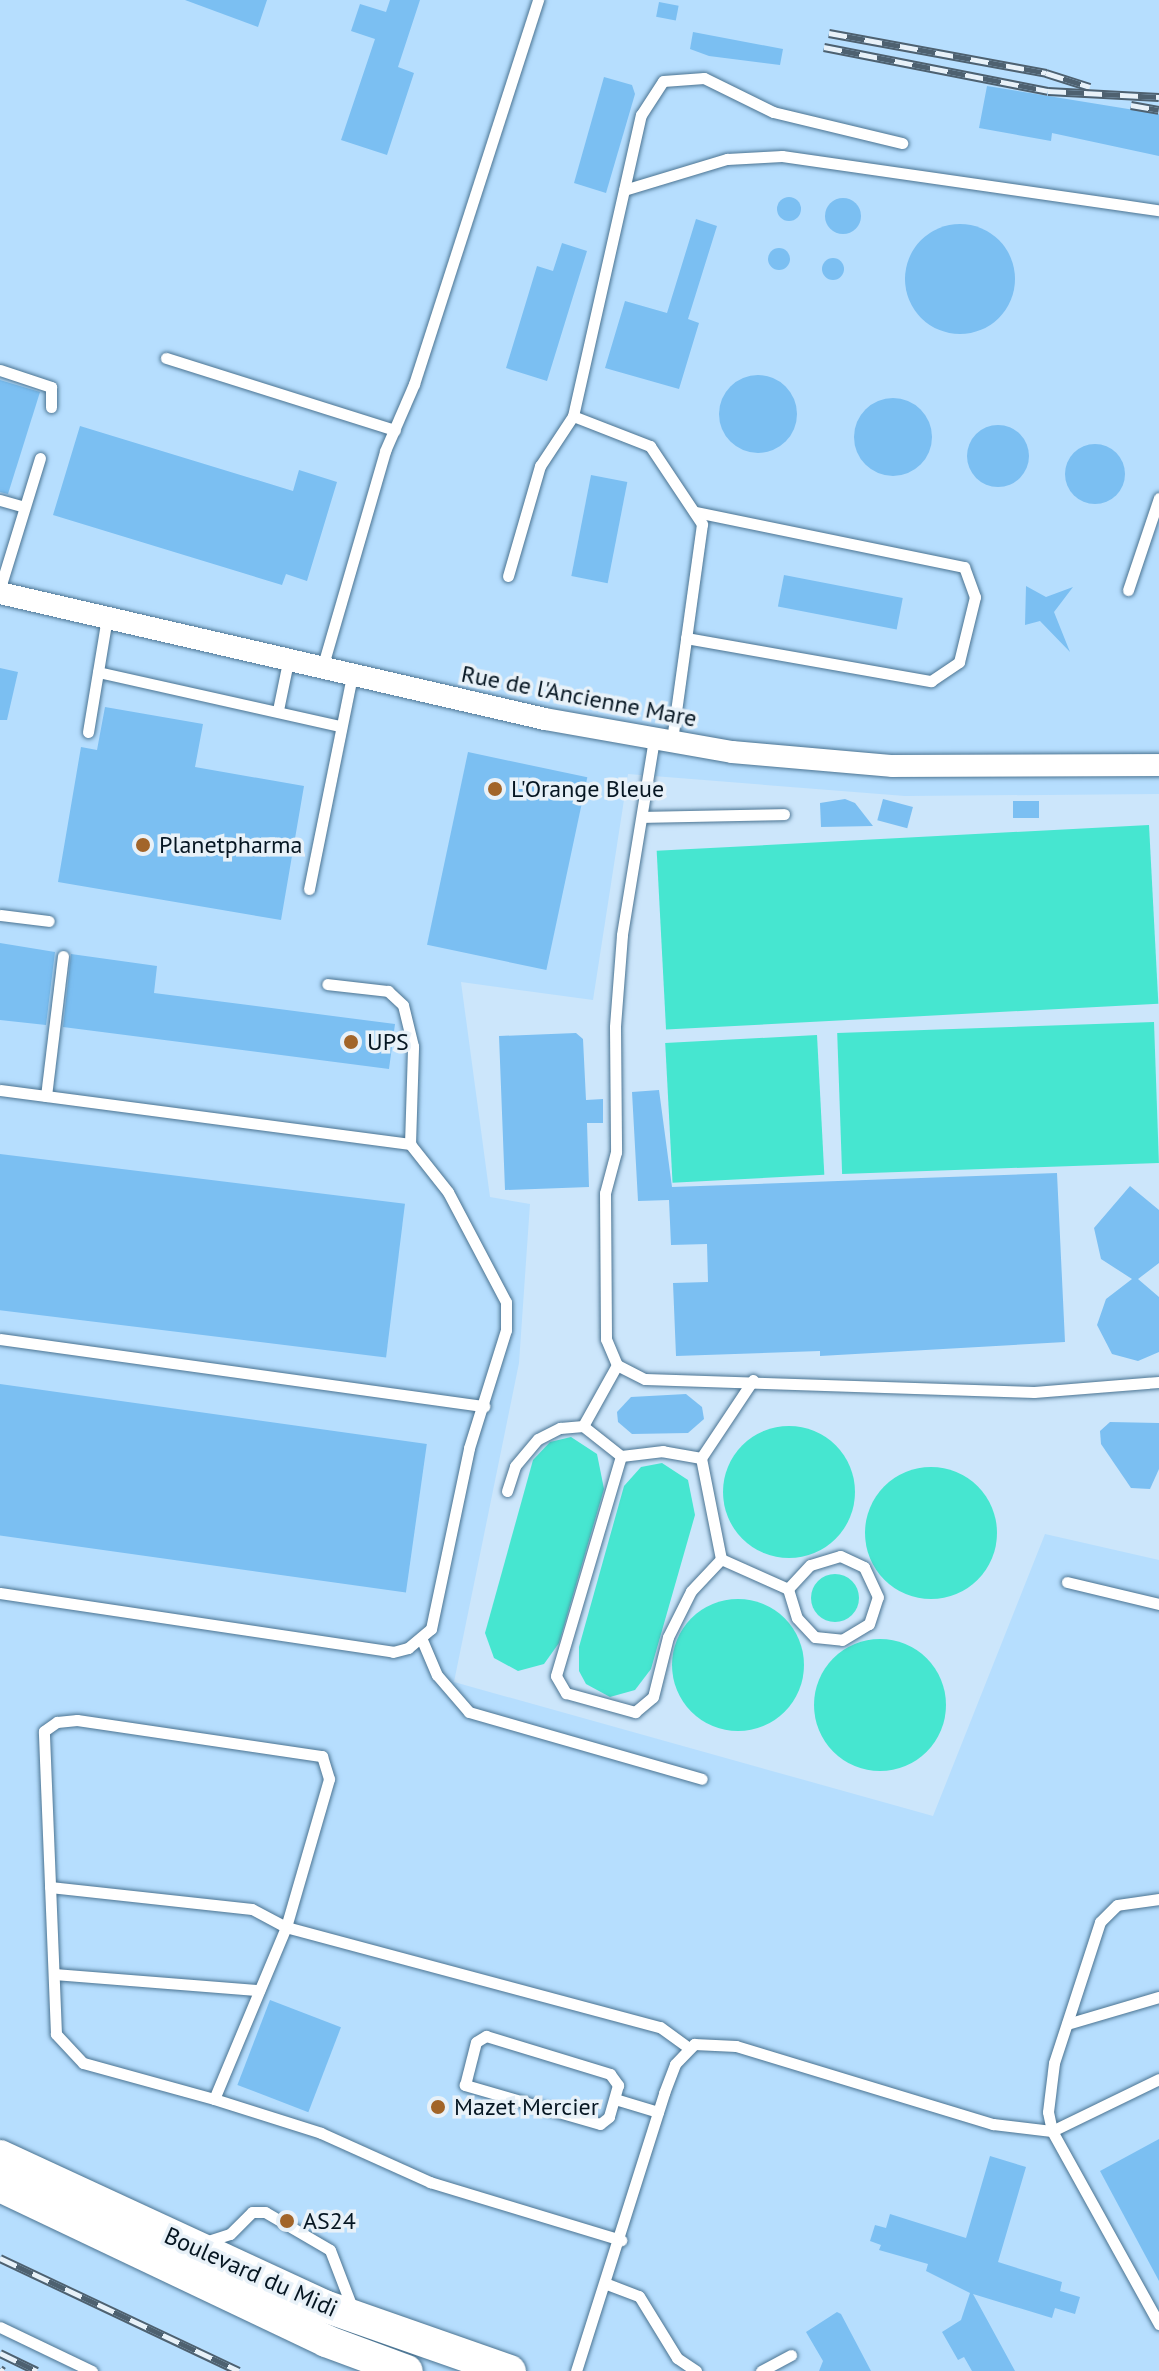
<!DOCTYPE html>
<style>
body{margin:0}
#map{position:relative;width:1159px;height:2371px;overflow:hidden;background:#cce6fb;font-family:"PT Sans",sans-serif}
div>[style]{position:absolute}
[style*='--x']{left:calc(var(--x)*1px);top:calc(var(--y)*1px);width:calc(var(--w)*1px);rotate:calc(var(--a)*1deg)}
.built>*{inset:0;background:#b6defe}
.water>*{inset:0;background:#46e6d0;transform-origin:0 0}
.round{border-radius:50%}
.building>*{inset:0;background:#7bbff2;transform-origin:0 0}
.roads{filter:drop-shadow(0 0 2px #4b7492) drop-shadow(0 0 2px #4b7492)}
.service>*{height:11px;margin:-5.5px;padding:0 5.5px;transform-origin:5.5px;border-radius:5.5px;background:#fff}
.minor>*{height:22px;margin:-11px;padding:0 11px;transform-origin:11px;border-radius:11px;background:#fff}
.secondary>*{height:32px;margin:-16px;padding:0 16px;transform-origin:16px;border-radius:16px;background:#fff}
.rail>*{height:9px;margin-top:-4.5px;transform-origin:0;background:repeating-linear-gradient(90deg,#e8f1f8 0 18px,#4e6170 0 36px);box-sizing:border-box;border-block:2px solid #4e6170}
.dots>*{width:22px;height:22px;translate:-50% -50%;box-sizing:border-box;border:4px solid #e8f1f8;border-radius:50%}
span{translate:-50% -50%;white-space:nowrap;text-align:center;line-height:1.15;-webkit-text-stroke:7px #e8f1f8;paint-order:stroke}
.street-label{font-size:24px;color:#061622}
.poi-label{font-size:24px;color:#061622}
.left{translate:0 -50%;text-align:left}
</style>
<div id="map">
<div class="built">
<div style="clip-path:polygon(0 0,1159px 0,1159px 794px,905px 796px,628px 774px,593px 1000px,461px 982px,490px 1197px,530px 1204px,519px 1363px,454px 1682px,933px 1816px,1045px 1534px,1159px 1560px,1159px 2371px,0 2371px)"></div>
</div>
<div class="water">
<div style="left:1149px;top:825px;width:179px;height:493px;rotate:87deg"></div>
<div style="left:1154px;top:1022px;width:141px;height:317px;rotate:88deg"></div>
<div style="left:817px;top:1035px;width:140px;height:152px;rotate:87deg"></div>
<div class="round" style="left:723px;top:1426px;width:132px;height:132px"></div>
<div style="clip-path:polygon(571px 1437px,597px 1454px,604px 1489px,559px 1643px,544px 1664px,518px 1671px,494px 1658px,485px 1633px,533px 1460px,550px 1442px)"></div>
<div style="clip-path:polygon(662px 1463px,688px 1480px,695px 1515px,651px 1669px,635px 1690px,610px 1697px,586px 1684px,579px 1671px,579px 1647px,624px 1486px,641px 1467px)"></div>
<div class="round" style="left:865px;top:1467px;width:132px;height:132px"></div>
<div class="round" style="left:811px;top:1574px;width:48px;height:48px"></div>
<div class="round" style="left:672px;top:1599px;width:132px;height:132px"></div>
<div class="round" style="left:814px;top:1639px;width:132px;height:132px"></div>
</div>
<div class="building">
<div style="clip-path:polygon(185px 0,267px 0,258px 27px)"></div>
<div style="clip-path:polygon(390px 0,420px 0,398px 67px,414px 73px,387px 155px,341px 140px,375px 39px,351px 31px,360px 4px,386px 12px)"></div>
<div style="left:659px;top:2px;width:20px;height:15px;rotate:11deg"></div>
<div style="clip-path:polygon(693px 32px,783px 49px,780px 65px,709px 56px,690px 49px)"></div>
<div style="clip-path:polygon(604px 77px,632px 85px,635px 94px,606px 193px,574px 183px)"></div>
<div style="clip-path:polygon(987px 86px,1159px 114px,1159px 156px,1052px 133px,1051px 141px,979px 128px)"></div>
<div class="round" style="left:777px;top:197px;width:24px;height:24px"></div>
<div class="round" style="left:825px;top:198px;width:36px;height:36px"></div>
<div style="clip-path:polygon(696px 219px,717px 226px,688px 319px,699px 323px,679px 389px,605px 368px,625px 301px,667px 313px)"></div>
<div class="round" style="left:905px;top:224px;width:110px;height:110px"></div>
<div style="clip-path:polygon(562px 243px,587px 251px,547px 381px,506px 368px,537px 266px,553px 271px)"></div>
<div class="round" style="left:768px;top:248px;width:22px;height:22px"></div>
<div class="round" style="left:822px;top:258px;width:22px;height:22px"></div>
<div class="round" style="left:719px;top:375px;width:78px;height:78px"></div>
<div style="clip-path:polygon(0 380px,40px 392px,8px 494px,0 492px)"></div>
<div class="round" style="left:854px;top:398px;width:78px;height:78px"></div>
<div class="round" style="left:967px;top:425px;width:62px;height:62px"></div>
<div style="clip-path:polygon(80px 426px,293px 491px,299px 470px,337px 482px,307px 581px,286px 574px,282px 585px,53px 515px)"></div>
<div class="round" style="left:1065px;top:444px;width:60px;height:60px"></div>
<div style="left:591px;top:475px;width:37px;height:103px;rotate:11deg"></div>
<div style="left:784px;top:575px;width:121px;height:32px;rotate:11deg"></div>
<div style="clip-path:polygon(1026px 586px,1046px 597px,1073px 587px,1054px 612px,1070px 652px,1040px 621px,1025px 625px)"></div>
<div style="clip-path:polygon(0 668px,18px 672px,7px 720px,0 720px)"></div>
<div style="clip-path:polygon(105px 707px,203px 724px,195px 767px,304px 786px,281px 920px,58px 882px,81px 747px,97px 750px)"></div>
<div style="left:468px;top:752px;width:122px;height:197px;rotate:12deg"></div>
<div style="clip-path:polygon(845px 799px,855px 803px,873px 826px,821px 827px,820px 803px)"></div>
<div style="left:883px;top:799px;width:31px;height:22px;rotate:15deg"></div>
<div style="left:1013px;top:801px;width:26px;height:17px"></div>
<div style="clip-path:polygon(0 943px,55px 952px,46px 1025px,0 1020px)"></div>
<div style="clip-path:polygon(71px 954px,157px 966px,154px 993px,395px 1024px,389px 1069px,63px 1027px)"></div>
<div style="clip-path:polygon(576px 1033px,583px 1039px,586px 1100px,603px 1099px,603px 1123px,587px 1123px,589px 1187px,505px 1190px,499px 1036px)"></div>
<div style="clip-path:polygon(659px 1090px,672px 1187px,1057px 1173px,1065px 1342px,820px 1356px,820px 1351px,676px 1356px,673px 1283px,708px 1282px,707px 1244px,671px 1245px,669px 1200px,638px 1201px,632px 1092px)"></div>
<div style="left:0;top:1154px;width:408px;height:155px;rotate:7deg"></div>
<div style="clip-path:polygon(1130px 1186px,1159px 1210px,1159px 1263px,1138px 1279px,1159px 1297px,1159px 1352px,1138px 1361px,1112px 1354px,1097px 1325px,1106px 1299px,1132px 1279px,1101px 1259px,1094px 1228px)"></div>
<div style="left:0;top:1384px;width:431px;height:150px;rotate:8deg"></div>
<div style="clip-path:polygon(686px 1394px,702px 1407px,704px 1419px,688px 1433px,632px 1434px,618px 1422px,617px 1412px,631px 1397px)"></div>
<div style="clip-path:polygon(1110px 1422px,1159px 1423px,1159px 1469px,1150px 1489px,1131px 1488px,1101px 1444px,1100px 1431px)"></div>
<div style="left:270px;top:2000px;width:76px;height:91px;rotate:21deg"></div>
<div style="clip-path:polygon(1159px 2139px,1159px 2281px,1100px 2171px)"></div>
<div style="clip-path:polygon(990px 2156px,1026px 2167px,998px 2262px,1062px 2282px,1060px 2291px,1080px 2297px,1075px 2314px,1055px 2308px,1052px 2318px,973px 2294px,1015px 2371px,972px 2371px,964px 2357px,958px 2360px,942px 2332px,961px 2320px,970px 2293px,926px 2271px,928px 2264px,879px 2250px,881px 2245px,870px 2241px,875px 2225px,886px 2228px,890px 2214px,966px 2238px)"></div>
<div style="clip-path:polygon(837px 2312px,841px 2314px,871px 2371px,819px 2371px,823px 2361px,806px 2332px)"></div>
</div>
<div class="roads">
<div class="service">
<div style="--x:624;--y:190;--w:108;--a:-16.8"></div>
<div style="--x:727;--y:159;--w:55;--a:-3.1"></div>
<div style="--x:782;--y:156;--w:381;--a:8.2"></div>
<div style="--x:166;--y:358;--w:240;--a:17.5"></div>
<div style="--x:0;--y:370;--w:54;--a:18.4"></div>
<div style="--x:51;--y:387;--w:20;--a:90"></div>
<div style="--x:573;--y:416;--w:309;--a:-77.3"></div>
<div style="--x:641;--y:115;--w:40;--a:-57.1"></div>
<div style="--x:663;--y:81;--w:41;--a:-4.2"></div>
<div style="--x:704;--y:78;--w:77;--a:26.2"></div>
<div style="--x:773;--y:112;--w:133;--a:13.5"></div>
<div style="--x:0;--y:500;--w:22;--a:16"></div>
<div style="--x:508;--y:576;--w:115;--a:-73.8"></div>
<div style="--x:540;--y:466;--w:60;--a:-56.6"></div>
<div style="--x:573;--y:416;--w:83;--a:21.3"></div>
<div style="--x:650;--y:446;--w:94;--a:56.3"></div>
<div style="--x:702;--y:524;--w:219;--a:97.9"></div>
<div style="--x:0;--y:588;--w:136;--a:-72.9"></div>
<div style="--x:1128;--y:590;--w:97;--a:-71.4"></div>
<div style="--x:686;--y:638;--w:249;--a:10"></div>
<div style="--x:931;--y:681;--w:34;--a:-34"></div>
<div style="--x:959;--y:662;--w:67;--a:-76.2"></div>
<div style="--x:975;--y:597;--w:32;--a:-110"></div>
<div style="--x:964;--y:567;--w:275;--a:-168.4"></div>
<div style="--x:323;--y:665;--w:223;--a:-73.8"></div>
<div style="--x:385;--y:451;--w:73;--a:-66.6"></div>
<div style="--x:414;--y:384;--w:404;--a:-72.1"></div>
<div style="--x:98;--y:672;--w:247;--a:12.6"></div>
<div style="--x:278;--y:710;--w:54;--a:-78.3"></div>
<div style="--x:88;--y:732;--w:117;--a:-80.6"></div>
<div style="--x:654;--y:739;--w:199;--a:99.3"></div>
<div style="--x:622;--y:935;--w:92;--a:94.4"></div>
<div style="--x:615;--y:1027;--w:125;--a:89.5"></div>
<div style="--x:616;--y:1152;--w:42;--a:105"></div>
<div style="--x:605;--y:1193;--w:146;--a:89.6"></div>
<div style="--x:606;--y:1339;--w:28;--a:67"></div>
<div style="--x:617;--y:1365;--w:31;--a:27"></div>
<div style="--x:645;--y:1379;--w:389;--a:1.9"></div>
<div style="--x:1034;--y:1392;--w:125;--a:-4.6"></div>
<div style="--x:644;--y:817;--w:140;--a:-1.2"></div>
<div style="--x:309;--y:889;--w:217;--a:-78.6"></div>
<div style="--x:0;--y:915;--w:49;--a:7"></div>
<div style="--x:0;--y:1090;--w:414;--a:7.5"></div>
<div style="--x:46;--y:1096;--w:141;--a:-83.1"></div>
<div style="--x:0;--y:1339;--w:489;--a:7.9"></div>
<div style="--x:753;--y:1380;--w:94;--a:123.7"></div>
<div style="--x:701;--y:1458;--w:103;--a:78.8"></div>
<div style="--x:721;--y:1559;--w:73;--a:24.1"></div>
<div style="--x:788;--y:1589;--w:30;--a:73"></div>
<div style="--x:797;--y:1618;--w:26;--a:47"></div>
<div style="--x:815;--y:1637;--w:27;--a:6"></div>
<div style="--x:842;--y:1640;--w:31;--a:-31"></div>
<div style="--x:869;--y:1624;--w:28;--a:-72"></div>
<div style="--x:878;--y:1597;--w:33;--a:-115"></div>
<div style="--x:864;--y:1567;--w:26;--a:-155"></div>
<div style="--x:840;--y:1556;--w:31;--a:163"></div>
<div style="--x:810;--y:1565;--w:33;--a:133"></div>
<div style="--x:583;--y:1426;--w:70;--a:-60.9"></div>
<div style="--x:701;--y:1458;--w:39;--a:-170"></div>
<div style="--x:663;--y:1451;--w:42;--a:173.2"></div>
<div style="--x:621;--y:1456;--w:229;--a:106.5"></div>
<div style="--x:556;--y:1676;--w:20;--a:60"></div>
<div style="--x:566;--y:1693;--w:72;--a:15.4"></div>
<div style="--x:635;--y:1712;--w:23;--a:-40"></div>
<div style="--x:653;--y:1697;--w:62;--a:-76"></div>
<div style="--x:668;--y:1637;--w:51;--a:-63.4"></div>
<div style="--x:691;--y:1591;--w:44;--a:-46.8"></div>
<div style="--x:507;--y:1491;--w:26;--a:-72"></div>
<div style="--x:515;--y:1466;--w:35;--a:-50"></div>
<div style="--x:538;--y:1439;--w:25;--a:-27"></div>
<div style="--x:560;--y:1428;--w:23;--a:-5"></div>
<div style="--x:583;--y:1426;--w:48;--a:38.3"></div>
<div style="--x:1067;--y:1582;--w:95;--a:13.4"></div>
<div style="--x:0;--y:1593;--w:397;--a:8.5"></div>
<div style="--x:393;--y:1652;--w:16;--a:-15"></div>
<div style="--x:408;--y:1648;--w:30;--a:-40"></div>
<div style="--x:431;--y:1629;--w:185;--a:-78.1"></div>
<div style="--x:469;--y:1448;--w:124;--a:-72.6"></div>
<div style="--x:506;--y:1330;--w:28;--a:-90"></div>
<div style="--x:506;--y:1302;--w:124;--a:-117.8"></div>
<div style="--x:448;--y:1192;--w:61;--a:-128.4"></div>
<div style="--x:410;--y:1144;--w:98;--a:-88.2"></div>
<div style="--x:413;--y:1046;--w:42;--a:-103.7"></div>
<div style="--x:403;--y:1005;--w:21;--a:-137"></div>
<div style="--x:388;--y:991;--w:61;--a:-173.5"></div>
<div style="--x:422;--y:1640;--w:38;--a:67"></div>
<div style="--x:437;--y:1675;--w:49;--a:49.1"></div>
<div style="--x:469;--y:1712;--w:242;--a:16"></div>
<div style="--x:50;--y:1887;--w:203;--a:6.2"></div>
<div style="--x:252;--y:1909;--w:38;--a:28"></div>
<div style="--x:286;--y:1927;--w:387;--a:15"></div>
<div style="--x:660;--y:2027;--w:36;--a:36"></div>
<div style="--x:1159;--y:1899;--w:42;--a:171.9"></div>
<div style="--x:1117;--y:1905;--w:24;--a:135"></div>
<div style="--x:1100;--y:1922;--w:148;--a:108.1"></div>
<div style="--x:1054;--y:2063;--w:49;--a:97"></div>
<div style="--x:1048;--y:2112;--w:19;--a:78"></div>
<div style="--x:1052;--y:2131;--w:221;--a:61"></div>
<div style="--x:54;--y:1974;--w:206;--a:4.5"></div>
<div style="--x:1067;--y:2024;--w:96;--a:-16.4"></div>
<div style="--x:486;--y:2036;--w:130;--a:17"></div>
<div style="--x:610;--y:2074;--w:14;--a:54"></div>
<div style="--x:618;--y:2085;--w:33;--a:106"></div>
<div style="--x:609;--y:2117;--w:11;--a:142"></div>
<div style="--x:600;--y:2124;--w:141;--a:-163.9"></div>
<div style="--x:465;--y:2085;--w:44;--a:-75.7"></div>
<div style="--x:476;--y:2042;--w:12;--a:-31"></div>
<div style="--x:214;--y:2099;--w:136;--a:-164.6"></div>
<div style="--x:83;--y:2063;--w:40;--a:-133"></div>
<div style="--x:56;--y:2034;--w:303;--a:-92.3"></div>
<div style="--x:44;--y:1731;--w:16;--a:-35"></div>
<div style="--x:57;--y:1722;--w:20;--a:-6"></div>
<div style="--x:77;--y:1720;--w:248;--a:8.4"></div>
<div style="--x:322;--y:1756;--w:24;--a:73"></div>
<div style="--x:329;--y:1779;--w:154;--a:106.2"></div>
<div style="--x:286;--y:1927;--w:186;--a:112.7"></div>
<div style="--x:214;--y:2099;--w:112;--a:17.6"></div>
<div style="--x:321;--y:2133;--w:120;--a:24.2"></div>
<div style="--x:430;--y:2182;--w:200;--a:16.9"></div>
<div style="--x:615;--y:2099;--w:45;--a:16.8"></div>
<div style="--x:205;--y:2242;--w:26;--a:-18"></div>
<div style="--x:230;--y:2234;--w:31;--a:-45"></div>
<div style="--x:252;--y:2212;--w:13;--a:0"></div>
<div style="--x:265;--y:2212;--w:75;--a:30.3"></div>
<div style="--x:330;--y:2250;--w:64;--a:69"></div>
<div style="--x:607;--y:2284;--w:34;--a:21"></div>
<div style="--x:639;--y:2296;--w:73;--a:58.5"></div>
<div style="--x:677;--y:2358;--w:23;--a:34"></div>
<div style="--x:0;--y:2327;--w:102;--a:25.6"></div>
<div style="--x:576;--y:2371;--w:292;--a:-72.4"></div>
<div style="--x:664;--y:2093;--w:31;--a:-69"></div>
<div style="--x:675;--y:2064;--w:28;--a:-46"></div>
<div style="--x:694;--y:2044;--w:42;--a:2.7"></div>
<div style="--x:736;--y:2046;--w:269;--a:16.9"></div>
<div style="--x:993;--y:2124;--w:59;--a:6.8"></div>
<div style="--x:1052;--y:2131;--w:119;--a:-25.9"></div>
<div style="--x:761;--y:2371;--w:34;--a:-28"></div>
</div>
<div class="minor">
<div style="--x:0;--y:593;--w:559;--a:13.02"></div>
<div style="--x:545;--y:719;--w:190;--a:10"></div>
<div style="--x:732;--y:752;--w:162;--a:5"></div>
<div style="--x:893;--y:766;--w:266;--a:-0.2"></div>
</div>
<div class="secondary">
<div style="--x:0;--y:2156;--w:357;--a:24.8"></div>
<div style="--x:324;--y:2306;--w:197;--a:19.3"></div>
<div style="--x:0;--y:2186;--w:361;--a:25.4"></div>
<div style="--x:326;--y:2341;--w:86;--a:20.3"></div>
</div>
</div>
<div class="rail">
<div style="--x:829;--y:33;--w:221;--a:10.4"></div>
<div style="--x:1046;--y:73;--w:46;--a:17.7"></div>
<div style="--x:824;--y:47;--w:228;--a:11.1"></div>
<div style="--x:1048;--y:91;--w:111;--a:3.1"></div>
<div style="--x:1131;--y:105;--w:28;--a:10"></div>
<div style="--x:0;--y:2258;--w:264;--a:25.3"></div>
<div style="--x:0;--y:2353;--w:41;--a:25.9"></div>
<div style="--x:0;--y:2369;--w:4;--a:34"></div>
</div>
<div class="dots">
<div style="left:495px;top:789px;background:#a26529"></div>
<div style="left:143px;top:845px;background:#a26529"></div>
<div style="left:351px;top:1042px;background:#a26529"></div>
<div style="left:438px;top:2107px;background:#a26529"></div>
<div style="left:287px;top:2221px;background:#a26529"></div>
</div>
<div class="street-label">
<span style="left:579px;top:696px;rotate:11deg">Rue de l'Ancienne Mare</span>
<span style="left:251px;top:2272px;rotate:24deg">Boulevard du Midi</span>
</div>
<div class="poi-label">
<span class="left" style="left:511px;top:789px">L'Orange Bleue</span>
<span class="left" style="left:159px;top:845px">Planetpharma</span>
<span class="left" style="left:367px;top:1042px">UPS</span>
<span class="left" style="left:454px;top:2107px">Mazet Mercier</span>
<span class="left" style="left:303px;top:2221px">AS24</span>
</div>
</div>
